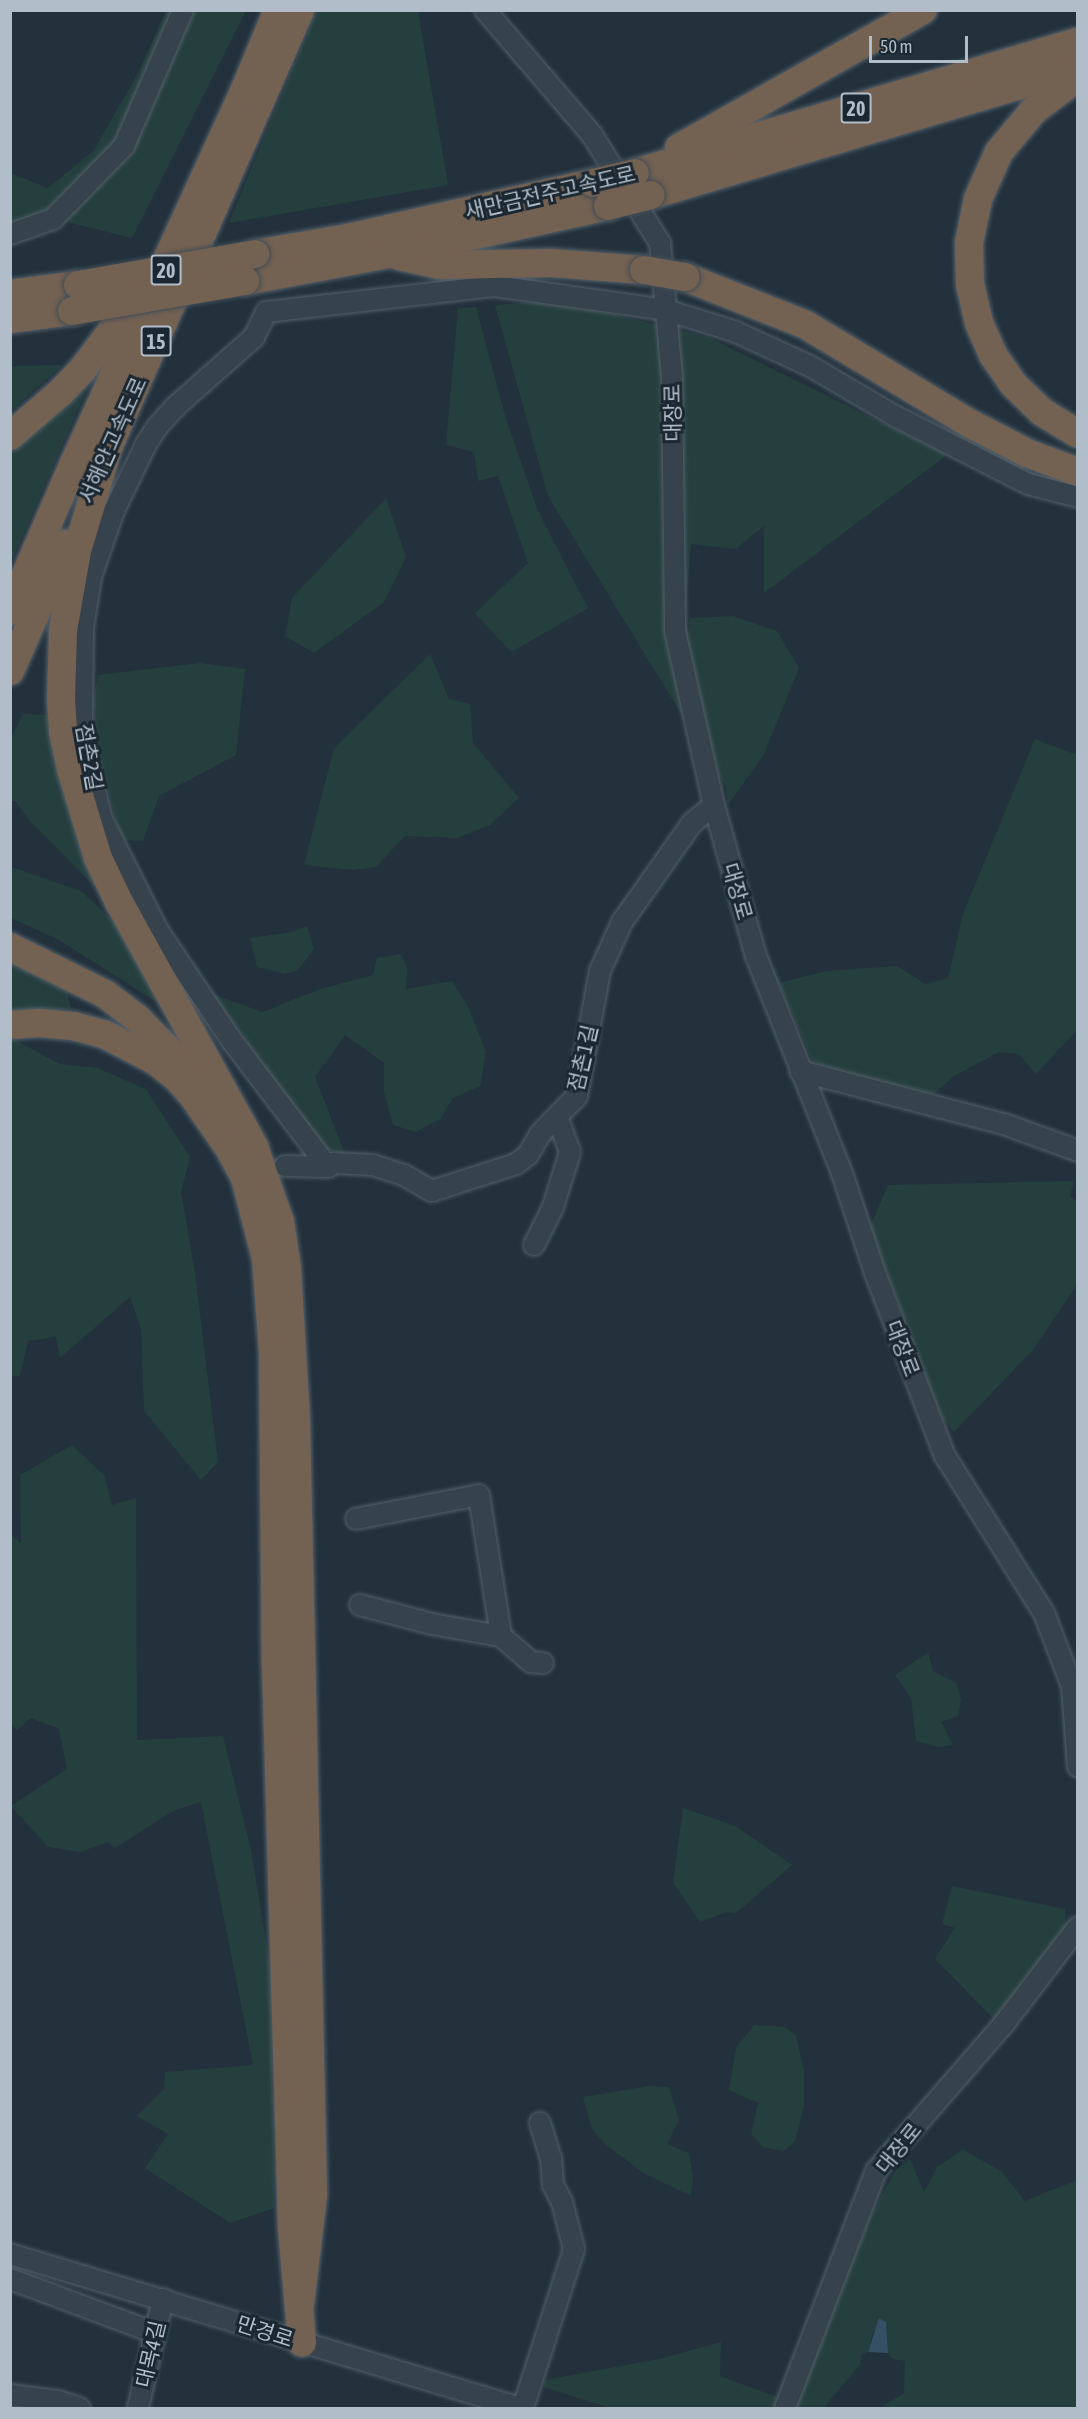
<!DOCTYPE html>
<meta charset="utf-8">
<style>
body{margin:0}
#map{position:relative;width:1088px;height:2419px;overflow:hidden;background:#22313c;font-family:"Asap Condensed","Noto Sans KR",sans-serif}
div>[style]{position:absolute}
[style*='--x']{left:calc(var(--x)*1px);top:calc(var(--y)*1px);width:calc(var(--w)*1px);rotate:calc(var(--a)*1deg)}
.green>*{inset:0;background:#253f3e}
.water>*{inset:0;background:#354f64}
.roads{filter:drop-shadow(0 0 2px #54606a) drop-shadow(0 0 2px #54606a)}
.minor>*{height:20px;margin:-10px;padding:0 10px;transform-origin:10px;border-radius:10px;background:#36424c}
.highway>*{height:28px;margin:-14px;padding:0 14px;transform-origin:14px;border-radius:14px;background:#736152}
.bridges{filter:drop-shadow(0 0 2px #414d57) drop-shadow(0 0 2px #414d57)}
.highway-bridge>*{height:28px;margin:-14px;padding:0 14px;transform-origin:14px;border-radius:14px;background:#736152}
span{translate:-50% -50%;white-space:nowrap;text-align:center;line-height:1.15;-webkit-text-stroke:6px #1b2731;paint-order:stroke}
.shield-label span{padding:2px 4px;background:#1b2731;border:2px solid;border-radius:4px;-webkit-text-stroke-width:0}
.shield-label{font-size:20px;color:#b1bdc8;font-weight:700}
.street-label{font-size:21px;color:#b1bdc8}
.frame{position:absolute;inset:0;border:12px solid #b1bdc8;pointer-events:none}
.scale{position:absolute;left:869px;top:36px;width:99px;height:27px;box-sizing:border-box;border:3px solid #b1bdc8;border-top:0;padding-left:8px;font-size:18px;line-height:21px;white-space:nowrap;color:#b1bdc8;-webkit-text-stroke:4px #1b2731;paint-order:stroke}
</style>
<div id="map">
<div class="green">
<div style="clip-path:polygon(166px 11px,246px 11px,132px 238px,35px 214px,11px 225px,10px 173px,48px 188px,94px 150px,137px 75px)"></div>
<div style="clip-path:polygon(316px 11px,418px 11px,448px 185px,229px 223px)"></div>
<div style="clip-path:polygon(554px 300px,708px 337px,947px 455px,764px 593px,764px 526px,736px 549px,691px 544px,685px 619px,689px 634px,690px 618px,733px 616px,777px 631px,799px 668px,764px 754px,728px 805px,726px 787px,548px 496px,495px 305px)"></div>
<div style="clip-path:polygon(476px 307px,506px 419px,538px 511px,588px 608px,511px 652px,475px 613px,528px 563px,498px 476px,478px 481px,474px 452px,446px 445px,458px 308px)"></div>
<div style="clip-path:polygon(62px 365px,11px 411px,11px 366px)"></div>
<div style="clip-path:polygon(96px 368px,11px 562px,11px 438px)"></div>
<div style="clip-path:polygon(386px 498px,406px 557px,384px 602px,314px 653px,285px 636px,292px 598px)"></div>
<div style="clip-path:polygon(430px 654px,449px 699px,470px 704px,473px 743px,519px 798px,490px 825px,457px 838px,405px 836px,376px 867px,353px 870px,304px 865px,334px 748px)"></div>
<div style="clip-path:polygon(200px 663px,245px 669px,236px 755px,159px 796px,143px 841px,121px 840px,98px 751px,92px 699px,99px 675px)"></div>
<div style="clip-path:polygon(23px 714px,50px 715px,98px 890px,29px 820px,15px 801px,11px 801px,11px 738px)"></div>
<div style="clip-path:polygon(1035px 739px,1077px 755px,1077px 1030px,1036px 1074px,1019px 1054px,999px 1052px,954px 1076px,934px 1094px,846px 1075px,813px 1062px,779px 983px,826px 971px,897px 966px,926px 984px,948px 978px,963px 914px)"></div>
<div style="clip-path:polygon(11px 867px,81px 891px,113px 921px,166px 1008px,59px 940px,11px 918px)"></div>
<div style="clip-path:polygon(307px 926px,314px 949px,298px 970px,285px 974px,257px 967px,250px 938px,292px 932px)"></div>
<div style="clip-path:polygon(401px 954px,407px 967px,406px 989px,452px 981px,469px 1009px,486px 1052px,480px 1086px,453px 1098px,440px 1119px,416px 1132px,393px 1125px,384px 1092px,384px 1063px,345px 1035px,315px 1077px,345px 1154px,324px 1149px,212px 994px,262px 1012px,317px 990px,373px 975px,377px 958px)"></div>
<div style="clip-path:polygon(11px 962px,66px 987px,71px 1009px,11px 1014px)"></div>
<div style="clip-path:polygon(11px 1038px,60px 1064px,97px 1068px,146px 1089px,190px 1157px,181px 1192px,195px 1273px,218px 1462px,201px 1480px,144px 1411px,141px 1329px,130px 1297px,60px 1358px,56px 1337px,28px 1341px,20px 1376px,11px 1376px)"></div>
<div style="clip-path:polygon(1074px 1181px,1070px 1196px,1078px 1203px,1078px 1280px,1074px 1289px,1032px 1351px,954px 1432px,942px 1419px,870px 1227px,888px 1185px)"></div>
<div style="clip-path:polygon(72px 1445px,104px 1475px,112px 1505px,136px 1498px,137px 1740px,223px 1736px,251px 1850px,271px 1972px,274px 2208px,230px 2223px,145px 2168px,168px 2134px,137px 2116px,164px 2089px,165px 2072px,253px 2065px,201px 1802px,173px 1811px,115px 1848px,108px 1842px,80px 1852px,48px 1847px,11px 1806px,67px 1769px,59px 1729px,31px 1718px,17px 1730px,11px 1725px,10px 1535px,21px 1543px,20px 1475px)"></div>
<div style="clip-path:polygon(928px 1652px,933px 1671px,956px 1683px,961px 1699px,958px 1716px,941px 1722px,953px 1745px,938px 1747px,916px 1741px,911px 1698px,895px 1675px)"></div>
<div style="clip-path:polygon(683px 1808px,735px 1826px,792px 1865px,736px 1913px,727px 1912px,700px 1922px,673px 1883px)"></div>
<div style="clip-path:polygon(952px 1886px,1065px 1909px,1066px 1927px,994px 2019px,935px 1959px,955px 1928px,942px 1924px)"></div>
<div style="clip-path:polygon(754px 2025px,784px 2027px,796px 2035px,804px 2071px,804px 2105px,795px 2141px,784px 2151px,763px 2147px,751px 2134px,758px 2103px,729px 2090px,736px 2048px)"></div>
<div style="clip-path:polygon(649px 2086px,669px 2087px,679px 2120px,667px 2144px,689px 2153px,693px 2178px,691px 2196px,645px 2174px,606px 2145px,592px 2129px,583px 2097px)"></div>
<div style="clip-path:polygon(963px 2149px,1002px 2172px,1025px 2201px,1077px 2180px,1077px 2408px,880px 2408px,904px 2393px,905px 2361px,893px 2359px,888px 2353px,886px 2323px,873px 2332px,868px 2352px,862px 2354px,860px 2365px,823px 2408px,792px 2408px,866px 2223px,896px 2170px,910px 2159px,924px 2192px,937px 2167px)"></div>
<div style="clip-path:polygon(721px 2342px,720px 2376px,780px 2398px,778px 2408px,610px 2408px,543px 2387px,545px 2380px,659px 2359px)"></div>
</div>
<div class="water">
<div style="clip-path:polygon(879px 2318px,886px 2322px,888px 2353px,868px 2352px)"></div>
</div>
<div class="roads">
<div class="minor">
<div style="--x:485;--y:10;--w:165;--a:49.4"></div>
<div style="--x:592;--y:135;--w:128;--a:57.8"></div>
<div style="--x:660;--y:243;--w:135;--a:84.9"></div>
<div style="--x:672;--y:377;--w:254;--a:89.3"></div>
<div style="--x:675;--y:631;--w:178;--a:77.4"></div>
<div style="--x:714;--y:805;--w:157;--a:74.5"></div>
<div style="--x:756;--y:956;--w:233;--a:68.4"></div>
<div style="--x:842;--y:1173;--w:105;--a:71.7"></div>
<div style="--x:875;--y:1273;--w:196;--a:69.1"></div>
<div style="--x:945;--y:1456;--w:186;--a:57.8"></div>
<div style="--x:1044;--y:1613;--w:78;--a:69"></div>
<div style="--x:1072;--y:1686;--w:81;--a:85.8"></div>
<div style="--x:10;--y:234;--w:46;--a:-19.2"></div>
<div style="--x:53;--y:219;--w:102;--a:-45.8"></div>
<div style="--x:124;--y:146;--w:148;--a:-66.5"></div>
<div style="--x:800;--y:1071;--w:211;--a:14.6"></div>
<div style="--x:1004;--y:1124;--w:79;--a:20"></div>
<div style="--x:285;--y:1166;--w:43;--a:1.3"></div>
<div style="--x:328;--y:1167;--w:6;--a:-39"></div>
<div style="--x:333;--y:1163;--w:40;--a:2.9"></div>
<div style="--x:373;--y:1165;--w:33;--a:18"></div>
<div style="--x:404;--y:1175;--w:32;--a:30"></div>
<div style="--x:432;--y:1191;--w:88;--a:-17.8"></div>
<div style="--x:516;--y:1164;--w:15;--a:-37"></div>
<div style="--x:528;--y:1155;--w:24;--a:-60"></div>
<div style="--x:540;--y:1134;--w:53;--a:-45.8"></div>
<div style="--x:577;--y:1096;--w:127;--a:-79.6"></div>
<div style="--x:600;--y:971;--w:54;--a:-65.8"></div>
<div style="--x:622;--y:922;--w:121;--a:-54.7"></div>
<div style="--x:692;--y:823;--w:28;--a:-39"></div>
<div style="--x:328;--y:1167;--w:158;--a:-127.3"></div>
<div style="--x:232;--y:1041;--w:133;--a:-123.9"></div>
<div style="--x:158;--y:931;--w:125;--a:-116.6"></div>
<div style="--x:102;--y:819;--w:67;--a:-103.8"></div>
<div style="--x:86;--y:754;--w:39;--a:-96"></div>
<div style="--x:82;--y:715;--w:87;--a:-89.3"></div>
<div style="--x:83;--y:628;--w:52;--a:-81.1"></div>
<div style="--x:91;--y:577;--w:68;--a:-71"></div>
<div style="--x:113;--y:513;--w:76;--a:-64.4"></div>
<div style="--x:146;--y:444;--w:20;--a:-57"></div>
<div style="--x:157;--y:427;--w:27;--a:-48"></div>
<div style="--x:175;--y:407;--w:106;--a:-41.5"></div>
<div style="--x:254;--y:337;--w:28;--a:-64"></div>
<div style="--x:266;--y:312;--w:229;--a:-6.5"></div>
<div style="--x:494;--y:286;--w:174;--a:7.9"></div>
<div style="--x:666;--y:310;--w:73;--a:17.4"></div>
<div style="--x:736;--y:332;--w:81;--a:24.7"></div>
<div style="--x:810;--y:366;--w:99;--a:30.5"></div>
<div style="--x:895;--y:416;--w:149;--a:27.1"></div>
<div style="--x:1028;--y:484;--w:52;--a:14.6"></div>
<div style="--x:534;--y:1245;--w:42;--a:-63.4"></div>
<div style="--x:553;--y:1207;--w:58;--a:-72.8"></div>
<div style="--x:570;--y:1152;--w:38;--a:-110"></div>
<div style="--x:356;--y:1519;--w:125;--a:-11"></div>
<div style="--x:479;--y:1495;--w:143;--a:81.1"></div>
<div style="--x:501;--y:1636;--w:40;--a:41"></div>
<div style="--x:531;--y:1662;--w:12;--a:5"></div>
<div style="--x:360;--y:1605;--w:74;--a:14.8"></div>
<div style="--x:432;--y:1624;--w:70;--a:9.9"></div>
<div style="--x:10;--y:2254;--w:533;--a:16.8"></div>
<div style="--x:10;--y:2279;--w:155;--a:20.4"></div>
<div style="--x:10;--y:2395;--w:48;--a:7.1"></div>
<div style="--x:58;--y:2401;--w:23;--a:18"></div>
<div style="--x:138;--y:2408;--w:112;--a:-77.1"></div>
<div style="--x:523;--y:2408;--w:167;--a:-72.2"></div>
<div style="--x:574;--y:2249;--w:49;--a:-104.3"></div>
<div style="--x:562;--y:2202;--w:19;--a:-118"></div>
<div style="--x:553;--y:2185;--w:26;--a:-94"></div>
<div style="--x:551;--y:2159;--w:38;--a:-107"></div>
<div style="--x:785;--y:2408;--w:254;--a:-69"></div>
<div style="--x:876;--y:2171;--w:194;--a:-49"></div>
<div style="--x:1003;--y:2025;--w:123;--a:-52.6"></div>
</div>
<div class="highway">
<div style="--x:1078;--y:77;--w:55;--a:143.1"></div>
<div style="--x:1034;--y:110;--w:55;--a:129.8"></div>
<div style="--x:999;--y:152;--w:51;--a:114.1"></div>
<div style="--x:978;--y:199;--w:45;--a:101.6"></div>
<div style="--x:969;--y:243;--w:41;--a:88.6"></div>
<div style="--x:970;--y:284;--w:40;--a:77"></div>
<div style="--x:979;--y:323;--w:35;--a:66"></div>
<div style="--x:993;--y:355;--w:35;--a:55"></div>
<div style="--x:1013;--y:384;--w:40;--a:44"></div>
<div style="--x:1042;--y:412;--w:42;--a:31.4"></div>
<div style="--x:679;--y:148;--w:280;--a:-29.5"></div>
<div style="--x:635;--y:173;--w:462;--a:-16.5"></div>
<div style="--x:651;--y:195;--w:445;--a:-16.6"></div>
<div style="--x:255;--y:254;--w:94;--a:-9.8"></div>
<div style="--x:348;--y:238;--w:251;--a:-12.7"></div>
<div style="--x:399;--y:256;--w:42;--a:12.4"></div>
<div style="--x:440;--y:265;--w:111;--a:-1"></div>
<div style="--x:551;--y:263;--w:93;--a:4.3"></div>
<div style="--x:685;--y:277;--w:130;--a:21.6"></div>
<div style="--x:806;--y:325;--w:192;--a:31"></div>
<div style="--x:971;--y:424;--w:63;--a:27.4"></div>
<div style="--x:1027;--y:453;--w:54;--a:20.4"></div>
<div style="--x:245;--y:281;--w:146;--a:-10.7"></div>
<div style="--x:388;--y:254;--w:225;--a:-12.3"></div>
<div style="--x:10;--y:294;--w:69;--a:-7.5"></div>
<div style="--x:10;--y:319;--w:63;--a:-7.4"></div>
<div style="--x:10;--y:436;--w:66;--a:-40.7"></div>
<div style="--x:60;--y:393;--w:33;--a:-46"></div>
<div style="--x:83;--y:369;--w:83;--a:-52.9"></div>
<div style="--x:108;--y:448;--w:108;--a:106.8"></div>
<div style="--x:77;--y:551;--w:80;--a:100"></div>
<div style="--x:63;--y:630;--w:70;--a:91.6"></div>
<div style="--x:61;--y:700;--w:31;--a:86"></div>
<div style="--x:63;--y:731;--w:39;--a:78"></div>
<div style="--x:71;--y:769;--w:93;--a:73.1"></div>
<div style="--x:98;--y:858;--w:49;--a:64.5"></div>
<div style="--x:119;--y:902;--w:280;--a:61.1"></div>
<div style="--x:254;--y:1147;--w:79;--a:70.9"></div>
<div style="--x:280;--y:1222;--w:47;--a:81.3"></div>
<div style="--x:287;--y:1268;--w:152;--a:86.6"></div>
<div style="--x:296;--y:1420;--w:775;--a:88.74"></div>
<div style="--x:313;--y:2195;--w:110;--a:96.8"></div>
<div style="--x:100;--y:466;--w:498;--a:-66.3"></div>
<div style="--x:10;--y:611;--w:163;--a:-66.6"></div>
<div style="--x:75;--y:461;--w:406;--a:-65.4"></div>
<div style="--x:244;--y:92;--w:89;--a:-67.5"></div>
<div style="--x:10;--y:671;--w:139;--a:-66.2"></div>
<div style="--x:10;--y:947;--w:106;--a:26.3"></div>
<div style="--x:105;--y:994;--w:40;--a:37"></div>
<div style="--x:137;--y:1018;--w:71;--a:45.6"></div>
<div style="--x:187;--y:1069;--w:47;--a:54.6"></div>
<div style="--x:10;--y:1025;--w:29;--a:-4"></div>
<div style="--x:39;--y:1023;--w:34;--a:5"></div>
<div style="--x:73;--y:1026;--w:34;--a:15"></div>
<div style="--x:106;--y:1035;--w:56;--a:27.5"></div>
<div style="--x:156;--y:1061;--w:27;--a:39"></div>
<div style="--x:177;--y:1078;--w:24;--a:48"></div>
<div style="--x:193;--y:1096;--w:63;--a:55.3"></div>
<div style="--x:229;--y:1148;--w:42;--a:61.6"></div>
<div style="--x:243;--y:1170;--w:91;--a:75.4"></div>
<div style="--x:266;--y:1258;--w:93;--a:85.7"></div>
<div style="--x:273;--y:1351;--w:314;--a:89.5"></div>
<div style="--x:276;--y:1665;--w:563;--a:88.37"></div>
<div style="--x:292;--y:2228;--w:115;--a:85"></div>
</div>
</div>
<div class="bridges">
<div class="highway-bridge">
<div style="--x:593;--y:183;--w:43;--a:-13.4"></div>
<div style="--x:608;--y:206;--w:44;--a:-14.3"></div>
<div style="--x:644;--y:270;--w:42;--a:9.7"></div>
<div style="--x:78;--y:285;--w:180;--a:-9.9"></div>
<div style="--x:72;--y:311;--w:176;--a:-9.8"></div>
</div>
</div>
<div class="shield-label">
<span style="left:856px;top:108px">20</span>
<span style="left:166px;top:270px">20</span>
<span style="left:156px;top:341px">15</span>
</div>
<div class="street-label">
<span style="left:550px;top:192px;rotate:-13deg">새만금전주고속도로</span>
<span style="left:672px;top:413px;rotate:-91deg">대장로</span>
<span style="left:112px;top:440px;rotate:-66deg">서해안고속도로</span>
<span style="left:90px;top:757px;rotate:80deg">점촌2길</span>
<span style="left:738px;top:891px;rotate:74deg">대장로</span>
<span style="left:582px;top:1058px;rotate:-77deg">점촌1길</span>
<span style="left:903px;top:1348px;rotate:69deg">대장로</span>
<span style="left:898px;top:2148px;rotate:-51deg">대장로</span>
<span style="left:265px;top:2331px;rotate:18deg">만경로</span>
<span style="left:150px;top:2354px;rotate:-77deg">대목4길</span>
</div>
<div class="frame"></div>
<div class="scale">50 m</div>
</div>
